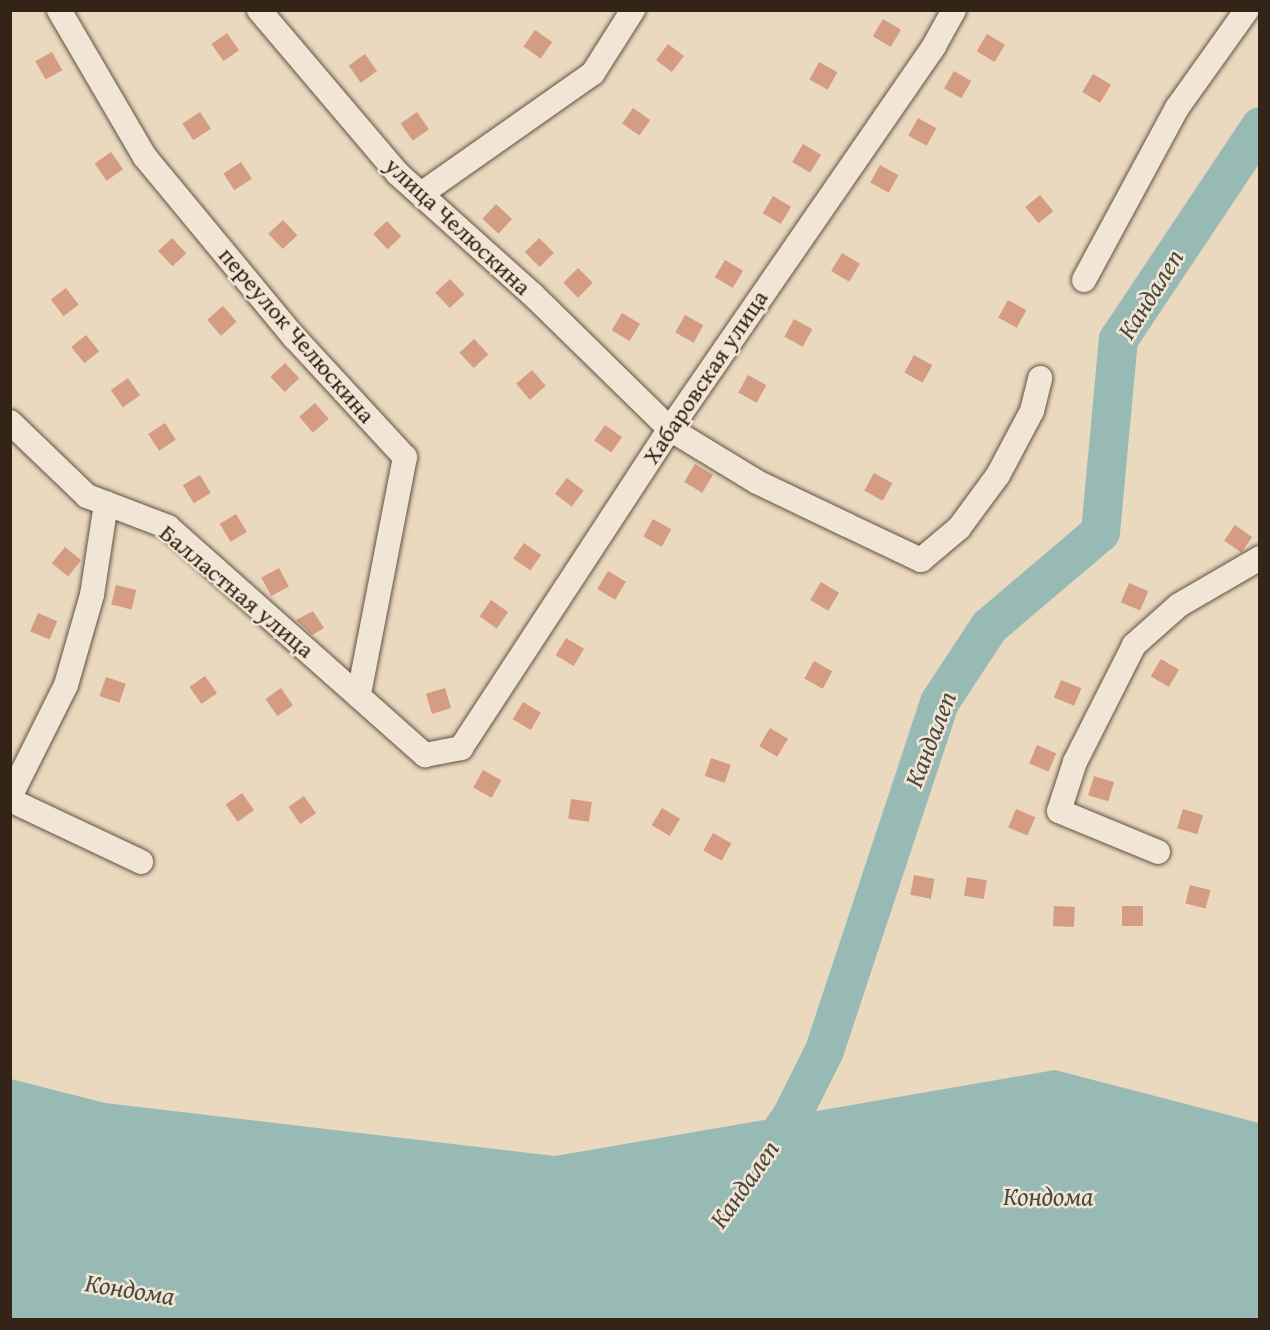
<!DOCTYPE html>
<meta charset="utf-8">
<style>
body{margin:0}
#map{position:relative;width:1270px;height:1330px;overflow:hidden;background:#ead9bf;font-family:"Gentium Book Plus",serif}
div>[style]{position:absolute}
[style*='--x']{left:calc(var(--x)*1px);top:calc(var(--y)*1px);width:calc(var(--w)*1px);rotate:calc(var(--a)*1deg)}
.water>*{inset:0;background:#98bab4}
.river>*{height:39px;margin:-19.5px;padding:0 19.5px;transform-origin:19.5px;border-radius:19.5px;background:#98bab4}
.building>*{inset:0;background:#d49c83;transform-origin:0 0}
.roads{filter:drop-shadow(0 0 2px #625142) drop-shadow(0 0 2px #625142)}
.street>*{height:24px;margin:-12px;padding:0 12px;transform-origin:12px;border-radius:12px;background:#f1e6d5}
span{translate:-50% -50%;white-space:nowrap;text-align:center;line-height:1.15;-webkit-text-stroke:5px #f1e6d5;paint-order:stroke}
.street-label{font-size:24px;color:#342418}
.water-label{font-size:26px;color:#4d4a3f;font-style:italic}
.frame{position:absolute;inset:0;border:12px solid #342418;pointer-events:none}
</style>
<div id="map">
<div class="water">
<div style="clip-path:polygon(1055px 1070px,1259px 1123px,1259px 1319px,11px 1319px,11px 1079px,105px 1103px,555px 1156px)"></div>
</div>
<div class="river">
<div style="--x:760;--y:1160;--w:54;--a:-54.8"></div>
<div style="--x:791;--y:1116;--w:74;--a:-63.4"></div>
<div style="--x:824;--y:1050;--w:367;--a:-71.7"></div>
<div style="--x:939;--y:702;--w:91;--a:-56.7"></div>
<div style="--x:989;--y:626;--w:145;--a:-40.3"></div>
<div style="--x:1100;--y:532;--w:194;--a:-84.7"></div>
<div style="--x:1118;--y:339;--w:256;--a:-56.3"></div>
</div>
<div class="building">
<div style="left:883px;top:19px;width:21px;height:20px;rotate:31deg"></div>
<div style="left:535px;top:30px;width:21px;height:20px;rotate:35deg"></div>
<div style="left:227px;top:33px;width:21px;height:19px;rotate:55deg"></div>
<div style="left:987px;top:34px;width:21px;height:20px;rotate:31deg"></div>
<div style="left:668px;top:44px;width:20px;height:20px;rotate:37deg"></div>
<div style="left:52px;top:52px;width:21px;height:19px;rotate:61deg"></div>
<div style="left:365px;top:54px;width:21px;height:20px;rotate:55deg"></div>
<div style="left:819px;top:62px;width:21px;height:20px;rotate:29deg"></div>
<div style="left:954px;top:71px;width:20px;height:20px;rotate:30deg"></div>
<div style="left:1093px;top:74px;width:21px;height:21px;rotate:31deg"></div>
<div style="left:633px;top:108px;width:21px;height:19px;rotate:35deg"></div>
<div style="left:200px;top:112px;width:20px;height:21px;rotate:57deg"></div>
<div style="left:417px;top:112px;width:21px;height:20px;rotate:55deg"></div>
<div style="left:918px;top:118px;width:21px;height:20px;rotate:29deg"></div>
<div style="left:803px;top:144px;width:21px;height:21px;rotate:31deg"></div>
<div style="left:111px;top:152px;width:21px;height:20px;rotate:55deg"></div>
<div style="left:241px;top:162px;width:20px;height:21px;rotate:57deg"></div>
<div style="left:880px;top:165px;width:21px;height:20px;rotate:29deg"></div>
<div style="left:1040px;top:195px;width:21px;height:19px;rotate:51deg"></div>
<div style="left:773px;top:196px;width:21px;height:20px;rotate:31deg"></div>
<div style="left:496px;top:204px;width:22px;height:20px;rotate:43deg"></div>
<div style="left:283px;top:220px;width:21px;height:20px;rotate:47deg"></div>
<div style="left:387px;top:221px;width:21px;height:19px;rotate:47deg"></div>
<div style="left:172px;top:238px;width:21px;height:19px;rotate:47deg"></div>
<div style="left:539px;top:238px;width:21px;height:20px;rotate:45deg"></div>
<div style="left:842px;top:253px;width:21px;height:21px;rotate:31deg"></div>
<div style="left:725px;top:260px;width:21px;height:20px;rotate:31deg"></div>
<div style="left:578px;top:268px;width:21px;height:21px;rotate:45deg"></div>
<div style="left:450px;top:279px;width:21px;height:20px;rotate:47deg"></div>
<div style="left:66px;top:288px;width:21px;height:19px;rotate:53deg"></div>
<div style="left:1008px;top:300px;width:21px;height:20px;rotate:29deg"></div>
<div style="left:223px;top:306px;width:21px;height:21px;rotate:49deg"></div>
<div style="left:622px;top:313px;width:21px;height:20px;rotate:31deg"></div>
<div style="left:685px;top:315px;width:21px;height:20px;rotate:29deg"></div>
<div style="left:794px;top:319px;width:21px;height:20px;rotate:29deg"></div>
<div style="left:86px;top:335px;width:21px;height:19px;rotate:51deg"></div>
<div style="left:474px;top:339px;width:21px;height:20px;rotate:47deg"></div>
<div style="left:914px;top:355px;width:21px;height:20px;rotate:29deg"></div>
<div style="left:285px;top:363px;width:21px;height:20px;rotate:47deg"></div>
<div style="left:532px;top:370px;width:21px;height:21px;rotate:49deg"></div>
<div style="left:748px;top:375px;width:21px;height:20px;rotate:29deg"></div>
<div style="left:128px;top:378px;width:21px;height:21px;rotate:55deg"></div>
<div style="left:315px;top:403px;width:21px;height:21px;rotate:49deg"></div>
<div style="left:165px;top:423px;width:20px;height:20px;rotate:57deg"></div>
<div style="left:605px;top:425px;width:21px;height:19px;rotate:35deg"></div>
<div style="left:695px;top:464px;width:21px;height:21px;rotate:31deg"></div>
<div style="left:874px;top:473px;width:21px;height:20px;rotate:29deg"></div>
<div style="left:200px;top:475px;width:21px;height:20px;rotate:59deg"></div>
<div style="left:567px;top:478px;width:21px;height:20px;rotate:37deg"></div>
<div style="left:236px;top:514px;width:21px;height:19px;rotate:59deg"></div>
<div style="left:653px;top:519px;width:21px;height:20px;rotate:29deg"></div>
<div style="left:1235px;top:525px;width:21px;height:19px;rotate:35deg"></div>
<div style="left:524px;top:543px;width:21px;height:19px;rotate:35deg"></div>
<div style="left:65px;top:547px;width:21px;height:21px;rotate:39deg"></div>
<div style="left:279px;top:568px;width:21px;height:20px;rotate:62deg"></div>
<div style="left:608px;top:571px;width:21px;height:21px;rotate:31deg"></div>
<div style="left:821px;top:582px;width:21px;height:21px;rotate:31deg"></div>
<div style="left:1129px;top:583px;width:21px;height:21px;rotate:23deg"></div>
<div style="left:116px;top:585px;width:21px;height:20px;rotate:14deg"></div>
<div style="left:491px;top:600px;width:21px;height:20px;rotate:35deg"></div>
<div style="clip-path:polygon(313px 611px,324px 628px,312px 635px,296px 620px)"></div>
<div style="left:38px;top:613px;width:21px;height:20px;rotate:23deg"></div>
<div style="left:566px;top:638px;width:21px;height:20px;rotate:31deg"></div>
<div style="left:1161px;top:659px;width:21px;height:20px;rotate:31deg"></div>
<div style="left:814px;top:661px;width:21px;height:20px;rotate:29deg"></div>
<div style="left:205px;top:676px;width:21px;height:19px;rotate:55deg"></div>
<div style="left:106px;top:677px;width:21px;height:20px;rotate:19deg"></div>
<div style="left:1061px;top:680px;width:22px;height:19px;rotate:22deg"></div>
<div style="left:281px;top:688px;width:21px;height:19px;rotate:55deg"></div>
<div style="left:445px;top:688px;width:21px;height:20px;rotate:73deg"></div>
<div style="left:523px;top:702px;width:21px;height:20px;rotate:31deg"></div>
<div style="left:770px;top:728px;width:21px;height:21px;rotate:31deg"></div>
<div style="left:1037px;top:745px;width:21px;height:20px;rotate:23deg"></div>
<div style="left:711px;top:758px;width:21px;height:19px;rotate:19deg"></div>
<div style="left:483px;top:770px;width:21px;height:20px;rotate:29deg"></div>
<div style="left:1094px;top:776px;width:21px;height:20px;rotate:17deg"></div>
<div style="left:242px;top:793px;width:21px;height:20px;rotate:55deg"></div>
<div style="left:304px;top:796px;width:21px;height:19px;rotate:55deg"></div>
<div style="left:571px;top:799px;width:21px;height:20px;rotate:8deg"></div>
<div style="left:662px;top:808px;width:21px;height:20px;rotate:31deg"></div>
<div style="left:1016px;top:809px;width:21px;height:20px;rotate:23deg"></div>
<div style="left:1183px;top:809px;width:21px;height:20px;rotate:17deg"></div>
<div style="left:713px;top:833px;width:21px;height:20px;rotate:29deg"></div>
<div style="left:914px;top:875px;width:21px;height:20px;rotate:11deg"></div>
<div style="left:967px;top:877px;width:20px;height:19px;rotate:9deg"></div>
<div style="left:1190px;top:885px;width:21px;height:19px;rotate:14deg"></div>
<div style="left:1054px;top:906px;width:21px;height:20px;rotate:3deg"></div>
<div style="left:1122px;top:906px;width:21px;height:20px"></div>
</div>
<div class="roads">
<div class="street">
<div style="--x:59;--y:10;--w:170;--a:59.7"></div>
<div style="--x:145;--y:157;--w:235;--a:50.4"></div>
<div style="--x:295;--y:338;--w:162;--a:47.3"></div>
<div style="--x:405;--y:457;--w:241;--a:101"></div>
<div style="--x:259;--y:10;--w:214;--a:49.7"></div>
<div style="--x:397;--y:173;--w:183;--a:41.9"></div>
<div style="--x:533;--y:295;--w:192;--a:44.4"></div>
<div style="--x:670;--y:429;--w:102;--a:31.3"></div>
<div style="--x:757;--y:482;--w:100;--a:25.5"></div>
<div style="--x:847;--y:525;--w:82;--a:25.3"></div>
<div style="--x:921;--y:560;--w:50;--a:-40.1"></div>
<div style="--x:959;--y:528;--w:66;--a:-53.7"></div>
<div style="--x:998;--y:475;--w:72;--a:-62"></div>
<div style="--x:1032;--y:411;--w:34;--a:-76"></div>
<div style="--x:421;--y:194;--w:210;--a:-35.1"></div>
<div style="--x:593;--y:73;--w:75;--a:-57.6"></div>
<div style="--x:1084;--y:280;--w:196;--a:-61.6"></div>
<div style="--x:1177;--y:108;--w:120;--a:-54.5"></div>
<div style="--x:10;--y:422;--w:107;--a:43.9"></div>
<div style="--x:87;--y:496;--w:87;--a:20.9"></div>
<div style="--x:168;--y:527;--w:344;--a:41.6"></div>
<div style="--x:425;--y:755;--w:37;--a:-11"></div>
<div style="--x:461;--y:748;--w:381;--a:-56.8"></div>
<div style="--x:670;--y:429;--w:465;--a:-55.4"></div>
<div style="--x:934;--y:46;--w:41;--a:-60.9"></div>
<div style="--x:10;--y:797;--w:125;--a:-63.4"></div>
<div style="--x:66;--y:685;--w:94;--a:-73.9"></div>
<div style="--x:92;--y:595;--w:93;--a:-81.3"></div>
<div style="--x:10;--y:800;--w:145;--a:25.3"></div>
<div style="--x:1158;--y:852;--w:107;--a:-157.5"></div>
<div style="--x:1059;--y:811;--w:52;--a:-71.9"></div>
<div style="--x:1075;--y:762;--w:131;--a:-63.2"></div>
<div style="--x:1134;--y:645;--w:60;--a:-41.6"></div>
<div style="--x:1179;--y:605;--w:94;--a:-30.1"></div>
</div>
</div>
<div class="street-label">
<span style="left:458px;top:226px;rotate:43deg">улица Челюскина</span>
<span style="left:297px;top:335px;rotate:49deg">переулок Челюскина</span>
<span style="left:705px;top:377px;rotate:-56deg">Хабаровская улица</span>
<span style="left:237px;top:591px;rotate:40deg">Балластная улица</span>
</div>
<div class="water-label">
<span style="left:1150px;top:294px;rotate:-58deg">Кандалеп</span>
<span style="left:930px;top:739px;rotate:-69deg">Кандалеп</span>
<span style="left:744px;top:1184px;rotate:-55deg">Кандалеп</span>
<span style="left:1048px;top:1196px">Кондома</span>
<span style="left:130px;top:1289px;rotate:9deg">Кондома</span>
</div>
<div class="frame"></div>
</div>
